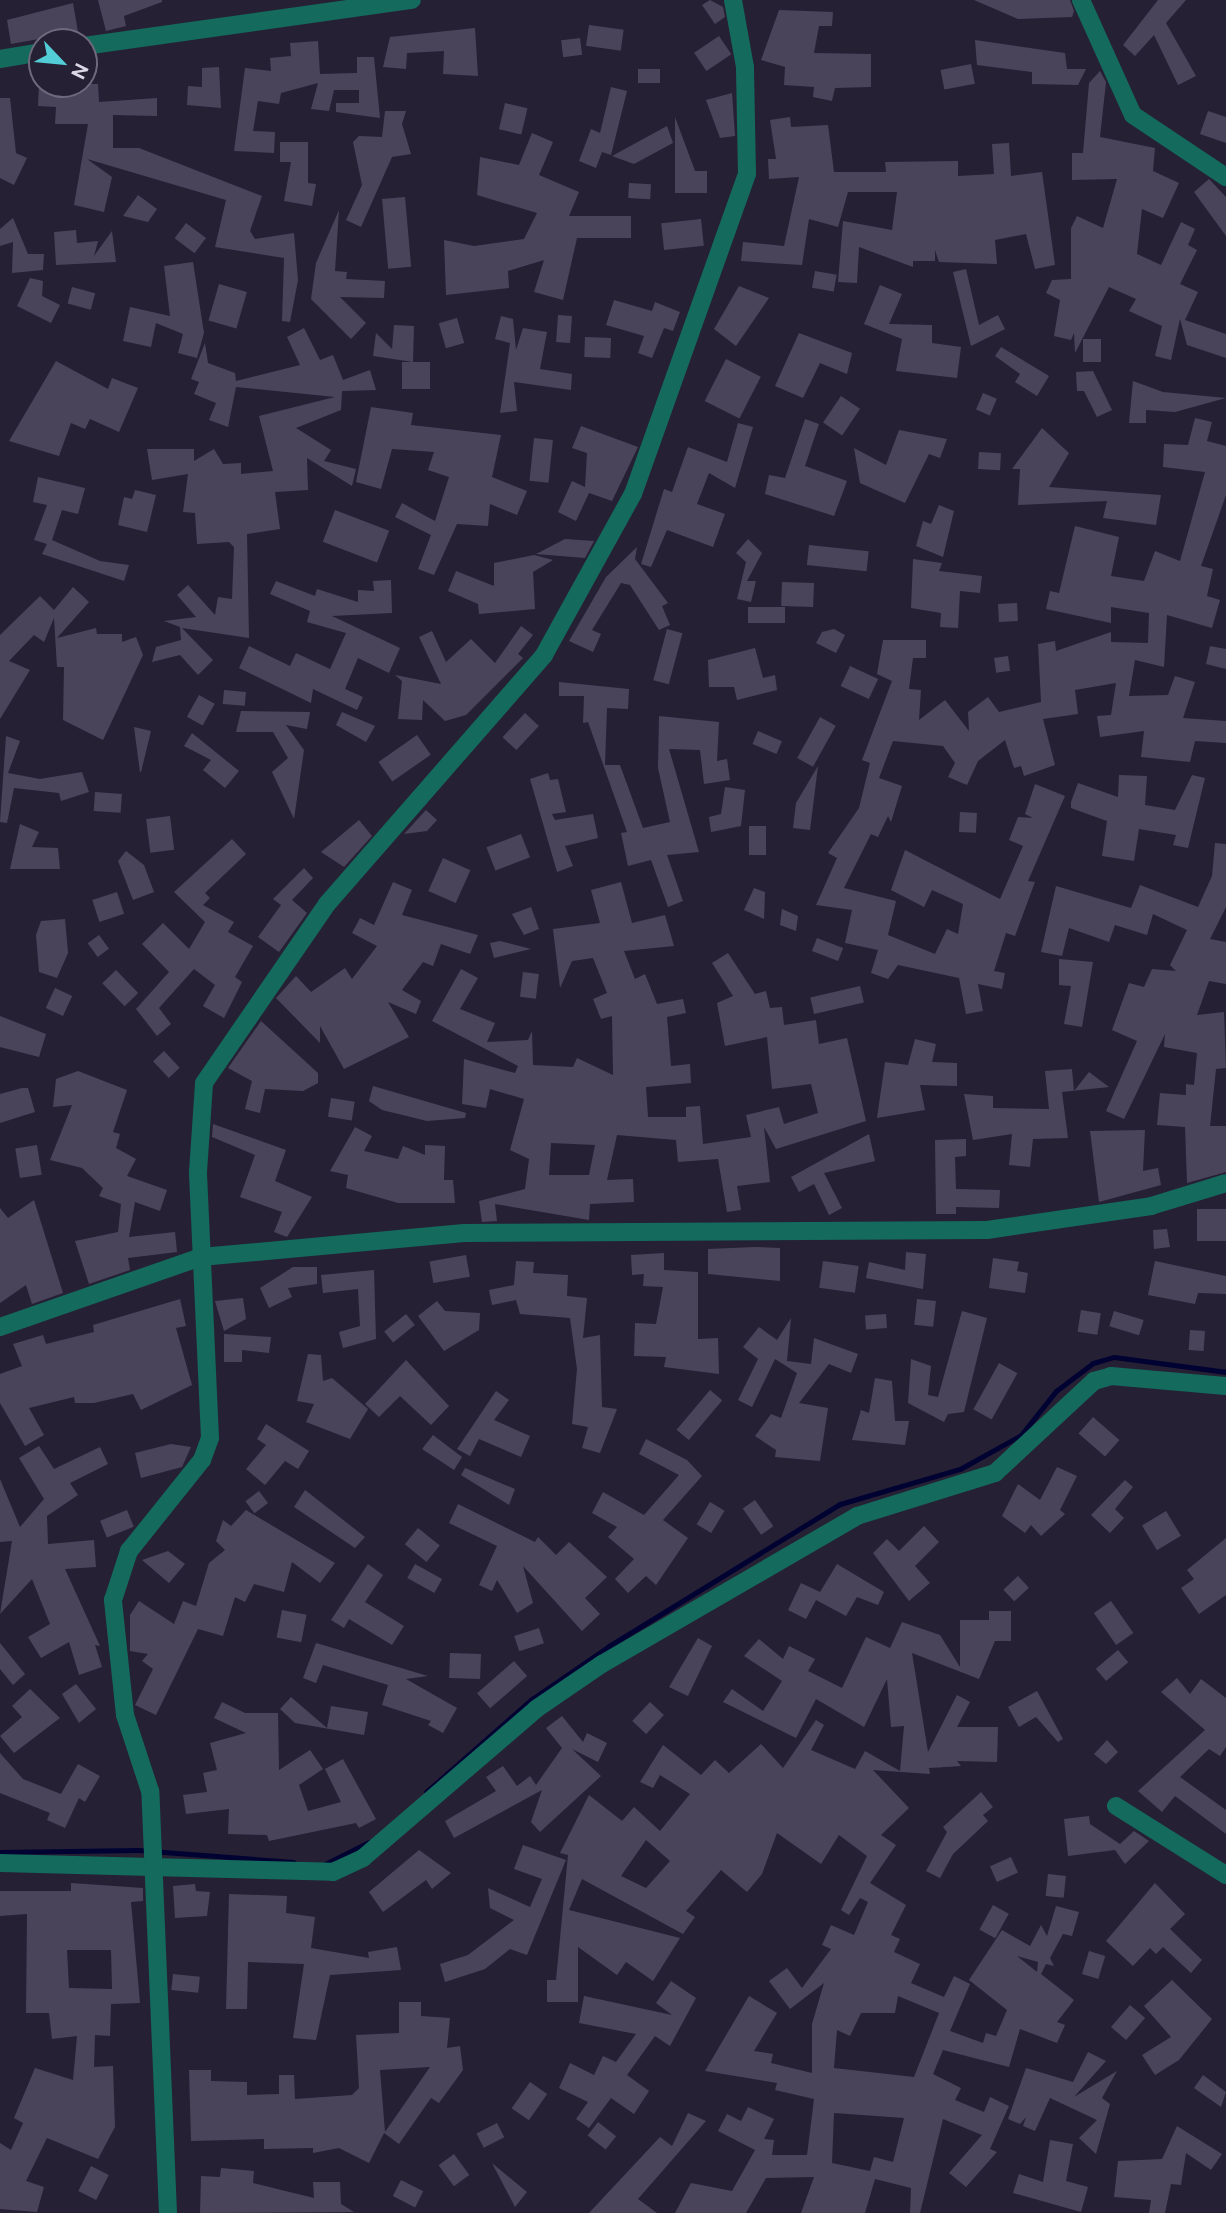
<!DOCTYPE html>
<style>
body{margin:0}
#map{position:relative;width:1226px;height:2213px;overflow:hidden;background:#262035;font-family:"Public Sans",sans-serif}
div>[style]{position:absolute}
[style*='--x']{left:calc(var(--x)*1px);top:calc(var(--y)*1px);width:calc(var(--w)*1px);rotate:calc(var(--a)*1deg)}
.stream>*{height:5px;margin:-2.5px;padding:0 2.5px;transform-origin:2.5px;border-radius:2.5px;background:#000231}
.building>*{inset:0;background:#4a445b;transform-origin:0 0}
.minor>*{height:18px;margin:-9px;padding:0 9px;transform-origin:9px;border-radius:9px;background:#136a5d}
.tertiary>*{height:18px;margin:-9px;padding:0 9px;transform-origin:9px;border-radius:9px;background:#136a5d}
span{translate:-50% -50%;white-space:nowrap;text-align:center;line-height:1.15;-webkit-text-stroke:6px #262035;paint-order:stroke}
.north{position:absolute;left:28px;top:28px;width:70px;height:70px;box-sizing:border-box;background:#262035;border:2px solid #6e697c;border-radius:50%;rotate:116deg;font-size:19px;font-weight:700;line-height:28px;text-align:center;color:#dbd7e6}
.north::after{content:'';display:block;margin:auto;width:24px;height:32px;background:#52ccd5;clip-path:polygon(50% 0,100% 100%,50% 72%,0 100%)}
</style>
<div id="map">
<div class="stream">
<div style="--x:426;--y:1792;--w:141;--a:-41.3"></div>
<div style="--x:532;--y:1699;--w:93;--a:-34.5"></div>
<div style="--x:609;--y:1646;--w:271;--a:-31.6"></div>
<div style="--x:840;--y:1504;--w:125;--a:-16.3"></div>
<div style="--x:960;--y:1469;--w:70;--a:-29.1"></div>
<div style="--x:1021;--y:1435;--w:56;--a:-51.5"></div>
<div style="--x:1056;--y:1391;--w:46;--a:-37.1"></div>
<div style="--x:1093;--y:1363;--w:22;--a:-16"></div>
<div style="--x:1114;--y:1357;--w:113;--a:7.6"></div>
<div style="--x:0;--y:1852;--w:138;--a:-0.8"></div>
<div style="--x:138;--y:1850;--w:156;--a:4.4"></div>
<div style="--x:325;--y:1864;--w:49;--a:-26.6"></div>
</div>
<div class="building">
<div style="clip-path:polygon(98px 0,162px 0,162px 2px,124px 16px,126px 26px,106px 31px)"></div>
<div style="clip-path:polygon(710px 0,723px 7px,725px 17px,715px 24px,702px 5px)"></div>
<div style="clip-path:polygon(974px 0,1070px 0,1074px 11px,1072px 17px,1018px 19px)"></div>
<div style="clip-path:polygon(1158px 0,1186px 0,1166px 23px,1196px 76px,1178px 85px,1154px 35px,1135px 56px,1123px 45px)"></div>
<div style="clip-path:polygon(73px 3px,78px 32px,11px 44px,7px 20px)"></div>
<div style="clip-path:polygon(779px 10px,833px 12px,832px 26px,819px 26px,814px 53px,871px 54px,871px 87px,835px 88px,832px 101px,813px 97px,814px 87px,784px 85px,785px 67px,761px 60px)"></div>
<div style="left:589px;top:25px;width:35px;height:21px;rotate:8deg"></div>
<div style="clip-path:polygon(475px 28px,478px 76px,443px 74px,444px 51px,407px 53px,406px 69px,383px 67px,390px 37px)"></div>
<div style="left:719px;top:36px;width:22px;height:30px;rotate:56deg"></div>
<div style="left:580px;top:38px;width:17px;height:19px;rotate:83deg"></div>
<div style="clip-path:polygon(975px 40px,1065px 53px,1067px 69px,1086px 69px,1078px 85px,1032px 84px,1032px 72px,977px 65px)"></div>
<div style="clip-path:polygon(318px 41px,320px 74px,357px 73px,357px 57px,374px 57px,380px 118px,336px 112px,336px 103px,359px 103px,359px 90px,334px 90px,329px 111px,311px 109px,318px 83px,281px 93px,279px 104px,258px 101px,253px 131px,275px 132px,274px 153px,234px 151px,245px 68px,271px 71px,270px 58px,291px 56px,290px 43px)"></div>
<div style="left:971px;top:64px;width:20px;height:31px;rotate:79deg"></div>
<div style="clip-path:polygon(219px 67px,221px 108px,187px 105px,188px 86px,202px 87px,202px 68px)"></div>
<div style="left:638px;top:69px;width:22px;height:14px"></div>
<div style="clip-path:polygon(1100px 71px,1106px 82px,1100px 137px,1155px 148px,1153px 171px,1179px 183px,1163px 218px,1142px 209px,1137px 254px,1161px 265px,1181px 222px,1195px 229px,1188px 245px,1197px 250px,1180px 284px,1198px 292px,1185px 320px,1226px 334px,1226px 358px,1187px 345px,1180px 319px,1171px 360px,1155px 356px,1162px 326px,1129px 311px,1136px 299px,1109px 287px,1075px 353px,1074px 333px,1071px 340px,1054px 336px,1060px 300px,1046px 293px,1052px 280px,1071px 279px,1071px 228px,1077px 216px,1103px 228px,1117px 179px,1072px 180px,1072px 153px,1083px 153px,1089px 83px)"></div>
<div style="clip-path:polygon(39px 84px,98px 84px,99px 102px,157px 98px,157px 116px,113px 115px,113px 148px,139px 148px,262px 196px,250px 231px,255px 239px,294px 233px,298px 280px,290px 322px,282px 321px,284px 258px,215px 247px,226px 200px,87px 159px,112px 177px,104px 212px,74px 205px,88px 124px,55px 124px,56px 107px,38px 106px)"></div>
<div style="clip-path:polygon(611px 87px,627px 91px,611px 155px,602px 152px,596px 168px,579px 161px,591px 129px,600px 133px)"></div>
<div style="clip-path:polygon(732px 93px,735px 136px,720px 138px,706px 100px)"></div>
<div style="clip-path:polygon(0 98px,10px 98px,16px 153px,27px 158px,14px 185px,0 178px)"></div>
<div style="left:505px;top:103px;width:23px;height:27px;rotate:13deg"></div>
<div style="clip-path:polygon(385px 111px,406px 111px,402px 124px,411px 154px,392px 157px,361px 227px,346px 220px,362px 185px,353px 142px,359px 136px,382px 137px)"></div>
<div style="clip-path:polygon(1208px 111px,1226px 117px,1226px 143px,1200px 134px)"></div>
<div style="clip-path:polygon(675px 117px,695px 171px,707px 171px,707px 193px,675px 193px)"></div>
<div style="clip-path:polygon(790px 117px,791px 127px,828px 125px,834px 172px,886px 172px,885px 162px,958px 161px,958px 176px,994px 174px,992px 144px,1009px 143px,1011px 176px,1042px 172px,1055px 265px,1035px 269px,1026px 234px,995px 240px,997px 264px,939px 262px,935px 250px,935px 261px,913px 261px,913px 267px,859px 247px,857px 283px,838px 282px,843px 221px,892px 230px,897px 192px,848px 192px,838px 227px,809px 219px,802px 265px,741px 261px,743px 242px,784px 246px,799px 177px,769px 179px,768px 159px,776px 159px,770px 120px)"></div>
<div style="clip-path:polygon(667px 126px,673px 143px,634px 164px,612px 156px)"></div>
<div style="clip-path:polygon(532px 133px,553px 142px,539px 175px,579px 192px,569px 216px,631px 216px,631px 238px,577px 238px,563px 300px,534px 292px,544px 260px,508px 271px,509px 288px,446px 295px,444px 240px,474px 246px,524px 239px,537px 213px,477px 195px,480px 157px,519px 165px)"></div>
<div style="clip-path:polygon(280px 142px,308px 142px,308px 183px,316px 184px,312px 206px,284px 201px,291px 162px,280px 162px)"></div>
<div style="clip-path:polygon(1209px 179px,1226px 197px,1226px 236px,1194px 192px)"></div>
<div style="left:629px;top:183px;width:22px;height:15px;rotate:3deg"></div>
<div style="clip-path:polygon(138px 195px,157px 209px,148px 222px,123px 216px)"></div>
<div style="left:405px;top:197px;width:70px;height:23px;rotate:85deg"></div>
<div style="clip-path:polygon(339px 210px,335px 271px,347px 272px,346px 279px,385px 281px,384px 298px,340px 297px,366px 323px,351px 339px,311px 299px,316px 263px)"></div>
<div style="clip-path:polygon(13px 218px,28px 254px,44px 254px,43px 270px,12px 273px,13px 242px,0 246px,0 229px)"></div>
<div style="left:701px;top:219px;width:27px;height:40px;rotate:84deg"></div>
<div style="left:186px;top:223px;width:25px;height:19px;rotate:37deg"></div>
<div style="clip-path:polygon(76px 230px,77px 243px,98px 241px,94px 256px,112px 231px,116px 262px,56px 265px,54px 232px)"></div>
<div style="clip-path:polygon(193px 262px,204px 333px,197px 358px,178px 353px,183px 334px,156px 323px,151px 347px,123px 341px,130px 307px,170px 316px,164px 266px)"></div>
<div style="clip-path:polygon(966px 269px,979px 325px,998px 315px,1005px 329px,971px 346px,953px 272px)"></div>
<div style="left:815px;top:271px;width:22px;height:17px;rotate:10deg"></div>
<div style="clip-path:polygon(30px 278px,43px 281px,42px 296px,60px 305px,51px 323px,17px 306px)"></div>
<div style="left:219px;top:284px;width:29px;height:38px;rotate:16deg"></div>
<div style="clip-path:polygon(880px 285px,902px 294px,889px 324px,932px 325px,932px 343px,961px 347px,957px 378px,896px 371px,902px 339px,864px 324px)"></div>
<div style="clip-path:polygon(739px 286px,769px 298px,736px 346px,714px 329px)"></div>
<div style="left:72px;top:287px;width:24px;height:17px;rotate:15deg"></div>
<div style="clip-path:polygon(614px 300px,652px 311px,655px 302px,680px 312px,673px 331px,664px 328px,652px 358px,638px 353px,644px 336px,606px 325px)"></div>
<div style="left:558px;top:315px;width:14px;height:27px;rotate:4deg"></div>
<div style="clip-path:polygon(501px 316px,513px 319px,516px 350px,523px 328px,547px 332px,540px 369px,572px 374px,571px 390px,514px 382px,517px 411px,500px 413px,510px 343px,495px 339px)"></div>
<div style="left:457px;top:318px;width:26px;height:19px;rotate:74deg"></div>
<div style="clip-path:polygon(394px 325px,414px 326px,413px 362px,373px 356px,376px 333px,392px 349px)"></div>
<div style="clip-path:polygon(304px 328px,320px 360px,333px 355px,343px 380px,370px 370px,376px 390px,342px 391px,341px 410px,296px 428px,331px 450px,324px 461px,356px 469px,352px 486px,307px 458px,308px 490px,275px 492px,280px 529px,247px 534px,249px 638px,182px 628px,213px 660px,198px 675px,180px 655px,152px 662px,156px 647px,181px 640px,180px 627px,164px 621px,196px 617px,177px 595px,188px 585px,215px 615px,218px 597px,232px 599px,234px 547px,229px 542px,197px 544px,195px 513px,183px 512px,188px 474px,152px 480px,147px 449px,194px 449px,194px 461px,214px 449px,223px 464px,241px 463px,241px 474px,273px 471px,259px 416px,335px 397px,236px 387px,228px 427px,209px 420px,216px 403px,194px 394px,199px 382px,191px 379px,205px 343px,208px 363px,235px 373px,236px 381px,300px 365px,287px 337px)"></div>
<div style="clip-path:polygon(799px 333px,852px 353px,847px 374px,820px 363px,803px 398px,775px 386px)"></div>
<div style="left:585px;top:337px;width:26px;height:20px;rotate:2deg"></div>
<div style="left:1083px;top:339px;width:18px;height:23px"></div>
<div style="clip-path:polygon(1001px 347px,1049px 376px,1037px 396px,1015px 382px,1020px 374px,995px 356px)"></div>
<div style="left:726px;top:359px;width:39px;height:47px;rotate:27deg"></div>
<div style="clip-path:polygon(56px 361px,108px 389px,112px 378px,138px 388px,119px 432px,90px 419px,85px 429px,71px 423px,59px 456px,9px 441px)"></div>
<div style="left:430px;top:362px;width:27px;height:28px;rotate:90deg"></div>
<div style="clip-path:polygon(1093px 371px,1112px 410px,1097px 417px,1084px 391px,1077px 391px,1076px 372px)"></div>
<div style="clip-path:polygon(1133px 381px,1163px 392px,1226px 398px,1175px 412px,1146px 410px,1146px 423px,1129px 423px)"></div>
<div style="left:983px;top:393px;width:15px;height:18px;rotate:23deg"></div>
<div style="left:841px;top:396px;width:23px;height:32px;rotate:34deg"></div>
<div style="clip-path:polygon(371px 407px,413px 413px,411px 425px,501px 435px,492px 477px,527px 491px,517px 515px,490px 504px,488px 526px,457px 524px,434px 575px,418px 569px,431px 535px,395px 517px,402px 503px,435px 521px,449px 477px,428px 470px,434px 452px,392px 449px,381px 489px,356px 482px)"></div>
<div style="clip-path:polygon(1195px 418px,1212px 422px,1207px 441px,1226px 446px,1226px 495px,1201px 566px,1213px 569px,1207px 596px,1220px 600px,1212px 628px,1167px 615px,1164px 667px,1135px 660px,1129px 696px,1168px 695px,1175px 676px,1195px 682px,1183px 718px,1226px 721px,1226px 743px,1195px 741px,1190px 762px,1141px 757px,1144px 731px,1100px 737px,1097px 716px,1111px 715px,1116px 683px,1075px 690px,1078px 714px,1043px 719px,1055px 765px,1024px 776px,1021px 766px,1014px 768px,1005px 740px,978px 761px,967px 785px,948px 777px,955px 763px,943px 746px,893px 741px,879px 778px,902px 786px,891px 822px,888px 816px,878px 837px,871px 834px,844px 888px,896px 901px,888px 935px,935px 954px,947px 929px,958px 934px,963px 904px,932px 890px,924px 907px,891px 890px,905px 850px,1000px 899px,1023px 846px,1009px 840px,1018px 817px,1033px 818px,1025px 814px,1035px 784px,1065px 796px,1028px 881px,1035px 882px,1015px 936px,1006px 933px,994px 971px,1005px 973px,1002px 989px,978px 984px,983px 1011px,966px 1014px,959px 978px,898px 965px,888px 979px,871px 973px,878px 950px,845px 943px,852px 910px,816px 905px,837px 858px,828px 853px,859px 808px,870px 763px,862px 760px,892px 681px,877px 674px,883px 640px,926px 640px,926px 658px,913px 658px,909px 689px,921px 690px,919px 720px,945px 700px,969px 731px,968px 712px,988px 697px,999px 712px,1041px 702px,1038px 644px,1055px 641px,1056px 651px,1111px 632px,1111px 642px,1148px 643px,1149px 613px,1111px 607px,1111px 623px,1046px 609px,1050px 591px,1059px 593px,1075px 526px,1119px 537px,1111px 576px,1144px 581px,1155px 551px,1180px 561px,1205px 472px,1163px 467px,1164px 444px,1188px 445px)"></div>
<div style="clip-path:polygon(805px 419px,819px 424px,805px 466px,847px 481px,834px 516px,765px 494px,769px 475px,785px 478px)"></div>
<div style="clip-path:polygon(738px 423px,753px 427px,735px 488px,709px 473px,697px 504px,725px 514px,713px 547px,667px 530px,651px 567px,641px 564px,664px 489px,672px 492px,688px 447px,727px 462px)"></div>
<div style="clip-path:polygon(581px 426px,638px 447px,612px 501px,589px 493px,576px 521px,558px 512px,572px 481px,585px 487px,587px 453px,572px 448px)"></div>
<div style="clip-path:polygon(1042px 428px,1069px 453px,1049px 487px,1161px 495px,1156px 525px,1103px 518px,1107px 501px,1018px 505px,1020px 469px,1012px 469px)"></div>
<div style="clip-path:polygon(899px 430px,947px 439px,940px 458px,929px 454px,905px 503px,860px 483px,854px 448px,886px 465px)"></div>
<div style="left:534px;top:438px;width:19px;height:43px;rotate:6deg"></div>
<div style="left:979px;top:452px;width:22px;height:17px;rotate:3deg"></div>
<div style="clip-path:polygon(38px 477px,85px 488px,78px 514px,62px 510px,52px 540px,100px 561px,129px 565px,124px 581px,42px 554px,47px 544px,34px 540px,47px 505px,33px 502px)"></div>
<div style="clip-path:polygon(135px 490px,156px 495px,147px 532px,118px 525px,124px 497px,132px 499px)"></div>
<div style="clip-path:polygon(939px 505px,954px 511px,943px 557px,916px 546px,923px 521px,931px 524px)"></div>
<div style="left:335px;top:510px;width:58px;height:34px;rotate:21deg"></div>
<div style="clip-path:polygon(565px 539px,594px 541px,585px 558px,536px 554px)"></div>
<div style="clip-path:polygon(748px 539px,762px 553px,747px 581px,756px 581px,751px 602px,737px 599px,746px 562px,736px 553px)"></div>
<div style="left:809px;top:545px;width:60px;height:20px;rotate:6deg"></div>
<div style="clip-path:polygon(637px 547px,635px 559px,668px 603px,662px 606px,670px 625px,659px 630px,630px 585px,621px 583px,592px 630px,601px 634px,593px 652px,569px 641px,606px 577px)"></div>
<div style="clip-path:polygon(534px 555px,553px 560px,533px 572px,535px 609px,479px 614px,478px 604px,448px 591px,456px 571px,494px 586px,494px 563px)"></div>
<div style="clip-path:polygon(913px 559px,942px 563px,939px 571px,982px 576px,980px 593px,960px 591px,958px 628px,940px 627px,941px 613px,911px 608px)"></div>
<div style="clip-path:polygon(391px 580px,392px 613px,332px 616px,400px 648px,389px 673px,358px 658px,345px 689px,363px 697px,357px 710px,313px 689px,311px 703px,239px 668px,249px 646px,290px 666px,296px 653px,330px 669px,346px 633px,307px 622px,310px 611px,270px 594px,276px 581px,315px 596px,317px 589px,358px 602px,358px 590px,374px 591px,373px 581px)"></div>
<div style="left:782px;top:582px;width:32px;height:24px;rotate:2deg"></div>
<div style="clip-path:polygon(73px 587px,89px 602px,57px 638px,96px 628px,97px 634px,122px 634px,122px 642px,136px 637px,143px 655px,103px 740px,63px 720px,64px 667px,57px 667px,54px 618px,44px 642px,34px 635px,9px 661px,30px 670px,0 719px,0 635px,40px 596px,54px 610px)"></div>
<div style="left:1017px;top:603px;width:18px;height:19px;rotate:87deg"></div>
<div style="left:785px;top:607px;width:16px;height:37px;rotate:90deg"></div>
<div style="clip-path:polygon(521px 626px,533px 635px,518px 654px,523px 658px,466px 715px,445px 721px,423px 700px,422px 720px,398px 719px,402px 681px,395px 675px,441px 684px,419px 637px,432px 631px,446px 662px,471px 639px,495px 663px)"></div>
<div style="left:667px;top:629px;width:16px;height:53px;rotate:15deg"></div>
<div style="clip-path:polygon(834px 629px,845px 635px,836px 653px,816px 643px,822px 632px)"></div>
<div style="clip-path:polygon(1210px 646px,1226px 649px,1226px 669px,1206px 664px)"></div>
<div style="clip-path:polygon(755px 648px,763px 678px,775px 675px,777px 690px,737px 700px,734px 687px,709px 687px,708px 660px)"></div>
<div style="left:1008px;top:656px;width:15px;height:14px;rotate:82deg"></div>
<div style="left:850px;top:666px;width:31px;height:22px;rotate:25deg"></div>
<div style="clip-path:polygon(559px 682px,629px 689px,628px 709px,607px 708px,605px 765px,620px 765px,643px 828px,670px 822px,658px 768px,659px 716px,719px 722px,717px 761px,727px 759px,730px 780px,704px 784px,700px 750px,669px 749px,699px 852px,667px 855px,683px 901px,668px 907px,651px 860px,628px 866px,621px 833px,627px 832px,588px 722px,583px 723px,584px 696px,559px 696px)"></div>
<div style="left:224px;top:690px;width:22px;height:14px;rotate:5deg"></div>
<div style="left:199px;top:695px;width:18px;height:25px;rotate:29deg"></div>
<div style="clip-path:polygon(241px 711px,310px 712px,307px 729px,286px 725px,304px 750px,294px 819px,272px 772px,288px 758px,273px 732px,236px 732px)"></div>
<div style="clip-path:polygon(342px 712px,375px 726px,366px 742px,336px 725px)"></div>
<div style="left:525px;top:713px;width:19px;height:33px;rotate:43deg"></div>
<div style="left:820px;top:717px;width:18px;height:47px;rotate:29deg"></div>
<div style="clip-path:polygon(134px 727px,151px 731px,141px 772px,140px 772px)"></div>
<div style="left:758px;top:731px;width:26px;height:14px;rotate:23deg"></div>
<div style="clip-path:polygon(192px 733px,239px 771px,225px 788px,203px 770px,211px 760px,184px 746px)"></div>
<div style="left:417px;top:735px;width:24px;height:47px;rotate:55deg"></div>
<div style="clip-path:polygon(6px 736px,20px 741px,8px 773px,40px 779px,82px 772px,89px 792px,61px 801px,59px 793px,14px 788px,7px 823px,0 822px)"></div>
<div style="clip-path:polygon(818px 766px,810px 830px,793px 828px,796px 803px)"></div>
<div style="clip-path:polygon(548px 773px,550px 780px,558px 779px,566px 812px,552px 814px,555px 820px,593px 814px,598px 838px,565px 846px,573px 866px,557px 872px,530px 779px)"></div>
<div style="clip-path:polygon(1119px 775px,1147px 776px,1145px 805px,1175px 810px,1192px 775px,1205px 778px,1188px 848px,1173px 845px,1176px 835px,1139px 829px,1134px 861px,1102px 856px,1107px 821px,1071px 808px,1071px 802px,1078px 783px,1118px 797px)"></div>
<div style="clip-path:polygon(725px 787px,745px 790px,741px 826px,711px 832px,709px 817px,721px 814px)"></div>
<div style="left:95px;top:792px;width:27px;height:19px;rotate:4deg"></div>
<div style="clip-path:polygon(426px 810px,437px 820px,427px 831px,404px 834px)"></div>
<div style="left:960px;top:812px;width:17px;height:20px;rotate:3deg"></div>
<div style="left:170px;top:816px;width:34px;height:24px;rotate:83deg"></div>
<div style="clip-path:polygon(359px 820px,372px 836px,344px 867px,321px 852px)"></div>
<div style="clip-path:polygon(20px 824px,39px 832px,32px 847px,58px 848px,60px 869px,10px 869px)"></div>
<div style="left:749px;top:826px;width:17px;height:29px"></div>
<div style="left:521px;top:834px;width:25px;height:37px;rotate:69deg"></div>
<div style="clip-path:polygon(232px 839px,246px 854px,205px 893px,210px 898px,203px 905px,234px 922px,228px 932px,253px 946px,235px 977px,242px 982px,224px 1018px,203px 1006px,215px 985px,194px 969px,159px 1008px,171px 1024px,157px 1036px,136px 1009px,169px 972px,142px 944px,163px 923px,189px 949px,205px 922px,174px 892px)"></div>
<div style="clip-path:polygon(1215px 843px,1226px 844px,1226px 907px,1210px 939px,1226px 942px,1226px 984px,1209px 981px,1197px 1015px,1224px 1012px,1226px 1068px,1216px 1069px,1210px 1126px,1226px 1126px,1226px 1172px,1187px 1183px,1185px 1127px,1157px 1125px,1160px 1093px,1186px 1095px,1186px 1084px,1194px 1085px,1197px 1053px,1164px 1047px,1165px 1034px,1124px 1119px,1106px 1111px,1137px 1041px,1112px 1030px,1129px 983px,1144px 987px,1152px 969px,1176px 971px,1170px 965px,1187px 930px,1153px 914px,1147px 935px,1115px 925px,1109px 942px,1069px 928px,1062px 956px,1041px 952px,1056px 886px,1131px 908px,1140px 885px,1198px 907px,1212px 876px)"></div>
<div style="clip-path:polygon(126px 851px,144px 865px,154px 892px,133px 900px,118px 861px)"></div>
<div style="left:443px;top:858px;width:30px;height:36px;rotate:24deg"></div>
<div style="clip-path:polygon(304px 868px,313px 878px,292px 900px,307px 913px,279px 952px,258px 937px,281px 905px,273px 899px)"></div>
<div style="clip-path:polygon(393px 882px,412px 890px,402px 915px,478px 935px,470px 954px,441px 944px,433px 966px,423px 962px,402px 990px,421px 1001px,416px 1014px,388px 1002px,409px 1037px,344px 1069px,320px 1026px,320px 1043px,276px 998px,296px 976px,311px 992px,345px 968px,352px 979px,377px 946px,352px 933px,360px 918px,374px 925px)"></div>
<div style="clip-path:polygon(evenodd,621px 882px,632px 923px,665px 915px,674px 946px,624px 951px,635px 979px,645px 974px,657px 1004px,683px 999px,686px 1013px,667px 1017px,671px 1066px,690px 1064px,691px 1083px,646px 1087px,648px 1117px,686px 1117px,686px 1107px,700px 1106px,703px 1144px,751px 1137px,746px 1115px,779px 1107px,784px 1124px,818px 1113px,811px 1084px,772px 1089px,767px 1037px,725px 1046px,717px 1003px,733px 996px,712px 963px,728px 953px,755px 994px,766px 991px,770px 1008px,782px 1007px,784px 1025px,816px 1020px,819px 1044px,847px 1038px,866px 1121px,776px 1149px,764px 1127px,770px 1182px,737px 1186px,741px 1210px,727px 1212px,718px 1159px,678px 1162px,676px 1140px,617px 1135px,607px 1180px,633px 1179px,634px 1202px,590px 1204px,589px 1220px,495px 1204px,497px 1221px,482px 1222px,479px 1201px,525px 1189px,529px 1159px,510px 1150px,524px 1099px,490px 1089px,486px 1108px,462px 1104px,464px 1059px,515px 1073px,518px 1066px,432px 1021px,461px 969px,478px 978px,460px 1009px,495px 1023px,487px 1042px,528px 1040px,532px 1031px,533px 1065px,573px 1067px,577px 1058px,613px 1075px,612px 1016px,601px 1019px,593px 999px,607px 993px,593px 958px,572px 961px,560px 988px,553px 929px,600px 923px,591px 890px,621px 882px,551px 1143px,595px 1145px,589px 1175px,549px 1175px,551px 1143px)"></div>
<div style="clip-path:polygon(754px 888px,765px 892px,764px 919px,744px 910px)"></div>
<div style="left:117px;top:892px;width:23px;height:26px;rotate:72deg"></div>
<div style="clip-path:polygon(531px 907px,539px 929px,524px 935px,512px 914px)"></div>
<div style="clip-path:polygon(782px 909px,798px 916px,796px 931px,780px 925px)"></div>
<div style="clip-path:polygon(65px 919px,68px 953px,57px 978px,39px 972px,36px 935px,41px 921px)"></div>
<div style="left:99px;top:935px;width:17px;height:14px;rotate:54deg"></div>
<div style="left:817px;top:938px;width:28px;height:14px;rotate:21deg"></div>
<div style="clip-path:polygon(500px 941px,531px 949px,494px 958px,490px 943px)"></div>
<div style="clip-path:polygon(1059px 959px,1093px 962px,1082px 1027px,1064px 1024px,1071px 986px,1059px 985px)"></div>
<div style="left:116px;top:970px;width:32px;height:19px;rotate:46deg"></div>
<div style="left:523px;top:972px;width:16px;height:25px;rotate:7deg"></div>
<div style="left:860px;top:986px;width:17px;height:51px;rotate:77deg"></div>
<div style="left:55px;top:988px;width:19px;height:22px;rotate:25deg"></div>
<div style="clip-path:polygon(0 1016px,46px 1034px,39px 1057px,0 1047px)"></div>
<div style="clip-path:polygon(261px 1021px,318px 1073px,318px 1083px,303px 1091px,265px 1089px,260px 1113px,245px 1109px,252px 1081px,228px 1068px)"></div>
<div style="clip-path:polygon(915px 1039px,936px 1044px,932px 1062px,957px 1063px,957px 1086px,920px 1085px,925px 1110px,877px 1118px,885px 1062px,908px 1065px)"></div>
<div style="left:164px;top:1051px;width:23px;height:15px;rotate:47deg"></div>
<div style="clip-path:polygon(1072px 1069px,1074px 1091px,1089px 1072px,1109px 1087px,1062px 1092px,1068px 1138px,1033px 1139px,1030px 1167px,1009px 1165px,1012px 1134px,973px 1140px,964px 1094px,993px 1096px,993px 1108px,1049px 1109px,1045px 1071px)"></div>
<div style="clip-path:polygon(78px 1071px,127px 1090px,113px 1132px,120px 1134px,116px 1148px,136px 1159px,127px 1176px,167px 1190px,160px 1211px,135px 1202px,129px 1237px,175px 1232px,177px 1252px,128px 1258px,130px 1270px,89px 1284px,75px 1241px,118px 1232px,121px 1204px,99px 1196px,103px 1188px,82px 1168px,50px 1160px,72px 1105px,53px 1107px,56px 1079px)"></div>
<div style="clip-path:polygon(373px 1086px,466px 1113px,465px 1118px,427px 1121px,382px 1110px,369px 1101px)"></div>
<div style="clip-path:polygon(22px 1088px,28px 1088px,35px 1112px,0 1123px,0 1094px)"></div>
<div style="left:331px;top:1098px;width:24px;height:19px;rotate:9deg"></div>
<div style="clip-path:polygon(213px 1124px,286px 1150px,275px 1181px,312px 1197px,287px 1237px,274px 1232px,282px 1212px,240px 1197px,255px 1155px,212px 1137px)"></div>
<div style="clip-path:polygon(355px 1127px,372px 1136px,364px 1151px,398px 1159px,403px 1146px,425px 1155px,425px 1145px,445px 1146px,444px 1180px,453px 1180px,455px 1203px,398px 1203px,346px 1188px,348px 1175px,330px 1171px)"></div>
<div style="clip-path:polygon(1145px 1130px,1143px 1171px,1158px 1168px,1161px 1185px,1099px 1202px,1090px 1131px)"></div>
<div style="clip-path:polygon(869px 1134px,875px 1161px,824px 1173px,842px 1208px,829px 1215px,814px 1184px,799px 1192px,791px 1177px)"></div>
<div style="clip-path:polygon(966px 1139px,966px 1156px,955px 1157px,956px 1189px,1000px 1190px,999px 1208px,956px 1207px,956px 1214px,936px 1214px,935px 1140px)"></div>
<div style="left:37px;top:1145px;width:30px;height:22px;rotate:81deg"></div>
<div style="clip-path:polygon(34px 1200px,63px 1293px,32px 1304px,26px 1285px,0 1303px,0 1208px,8px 1218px)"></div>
<div style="left:1226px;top:1209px;width:32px;height:29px;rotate:90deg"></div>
<div style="clip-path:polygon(1167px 1229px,1170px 1247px,1154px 1249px,1153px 1230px)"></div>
<div style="clip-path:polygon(755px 1247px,780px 1248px,780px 1281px,708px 1274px,708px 1249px)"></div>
<div style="clip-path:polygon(906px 1252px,926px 1254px,923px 1289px,866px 1278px,869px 1262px,905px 1270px)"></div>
<div style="clip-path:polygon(664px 1253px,664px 1270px,698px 1272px,698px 1339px,718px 1338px,719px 1374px,664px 1367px,666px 1357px,634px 1356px,635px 1323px,656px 1324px,663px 1287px,643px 1286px,644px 1274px,632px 1275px,631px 1255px)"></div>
<div style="left:466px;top:1255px;width:22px;height:37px;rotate:80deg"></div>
<div style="clip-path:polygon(993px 1258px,1019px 1262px,1017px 1271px,1028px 1273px,1025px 1293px,989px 1288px)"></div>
<div style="clip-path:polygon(516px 1261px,534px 1262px,533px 1273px,568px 1275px,567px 1296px,587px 1298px,583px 1338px,600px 1335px,602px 1407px,617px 1409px,600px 1453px,582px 1448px,588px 1427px,572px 1424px,577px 1369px,570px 1318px,520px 1314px,516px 1300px,492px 1305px,489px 1290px,514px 1285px)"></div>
<div style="left:823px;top:1261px;width:36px;height:27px;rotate:8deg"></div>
<div style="clip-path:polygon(1155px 1261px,1226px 1276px,1226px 1294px,1198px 1293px,1195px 1304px,1148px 1295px)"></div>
<div style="clip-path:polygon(293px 1267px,317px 1267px,317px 1284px,288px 1288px,292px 1297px,269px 1308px,260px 1288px)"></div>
<div style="clip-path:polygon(374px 1270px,376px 1339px,343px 1348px,339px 1332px,360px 1326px,358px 1289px,323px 1293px,321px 1275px)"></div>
<div style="clip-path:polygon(243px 1298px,246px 1319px,224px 1331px,215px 1301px)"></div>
<div style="clip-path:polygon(180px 1299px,186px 1326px,176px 1328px,192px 1385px,141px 1410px,133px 1394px,94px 1403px,75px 1403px,74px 1397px,29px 1408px,44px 1435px,25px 1446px,0 1403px,0 1374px,22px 1366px,13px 1344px,43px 1335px,46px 1344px,94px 1332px,93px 1325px)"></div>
<div style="left:917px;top:1299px;width:19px;height:26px;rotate:6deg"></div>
<div style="clip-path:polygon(437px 1301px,445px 1311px,480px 1313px,479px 1330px,444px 1351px,418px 1316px)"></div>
<div style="left:1081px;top:1310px;width:20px;height:22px;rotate:9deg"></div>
<div style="clip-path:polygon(962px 1311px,987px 1318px,964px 1412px,948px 1414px,944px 1422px,908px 1403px,911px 1359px,931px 1366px,928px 1395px,938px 1397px)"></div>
<div style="left:1114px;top:1311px;width:31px;height:16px;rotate:17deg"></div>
<div style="left:406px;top:1314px;width:14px;height:28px;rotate:51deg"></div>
<div style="left:886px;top:1314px;width:14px;height:21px;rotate:86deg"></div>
<div style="clip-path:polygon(791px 1318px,787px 1361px,811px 1364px,814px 1338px,858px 1354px,851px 1373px,829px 1364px,799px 1403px,828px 1408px,820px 1461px,775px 1457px,776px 1450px,755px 1436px,771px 1414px,781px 1418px,797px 1373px,775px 1359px,752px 1407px,738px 1400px,758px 1359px,743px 1347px,759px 1327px,777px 1340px)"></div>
<div style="left:1190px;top:1330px;width:15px;height:20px;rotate:4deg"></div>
<div style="clip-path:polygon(224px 1334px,271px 1337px,269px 1353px,242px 1350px,242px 1362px,224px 1362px)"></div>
<div style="clip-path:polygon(308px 1354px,321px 1355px,323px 1381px,332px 1378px,368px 1409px,350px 1439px,306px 1422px,314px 1404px,297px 1401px)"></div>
<div style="clip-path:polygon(406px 1360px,449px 1406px,431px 1425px,400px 1396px,379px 1417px,365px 1404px)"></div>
<div style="left:999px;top:1363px;width:21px;height:53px;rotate:29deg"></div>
<div style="clip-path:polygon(875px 1378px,892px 1381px,895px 1421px,909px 1421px,905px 1445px,852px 1440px,861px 1410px,869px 1413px)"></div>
<div style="left:710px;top:1390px;width:16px;height:52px;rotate:40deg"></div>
<div style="clip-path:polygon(496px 1391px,509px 1400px,494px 1420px,530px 1436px,521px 1457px,479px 1439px,470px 1456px,457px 1449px)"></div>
<div style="left:1093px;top:1417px;width:35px;height:22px;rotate:41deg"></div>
<div style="clip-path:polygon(266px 1424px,309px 1451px,298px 1469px,285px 1461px,265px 1485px,246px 1469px,266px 1445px,257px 1439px)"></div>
<div style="clip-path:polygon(433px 1435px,462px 1457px,454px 1470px,422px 1449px)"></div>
<div style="clip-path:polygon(646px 1439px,687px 1460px,702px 1476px,663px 1520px,688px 1538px,656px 1585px,646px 1576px,628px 1593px,615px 1579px,634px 1559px,608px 1537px,617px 1527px,592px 1513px,603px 1492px,644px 1515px,679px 1475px,639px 1454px)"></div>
<div style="clip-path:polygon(171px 1444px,191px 1447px,182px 1467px,141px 1478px,135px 1453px)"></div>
<div style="clip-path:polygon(39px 1446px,54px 1469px,100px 1447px,108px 1464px,70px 1483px,78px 1495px,47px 1516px,48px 1544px,94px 1540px,96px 1567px,65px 1569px,100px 1646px,95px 1645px,102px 1667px,79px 1675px,69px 1642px,41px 1658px,28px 1637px,50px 1624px,32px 1579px,0 1614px,12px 1541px,0 1542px,0 1479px,20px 1527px,44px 1499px,19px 1458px)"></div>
<div style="clip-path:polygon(1057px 1467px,1077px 1476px,1060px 1510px,1065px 1514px,1041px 1536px,1031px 1525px,1025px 1533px,1002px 1516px,1018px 1484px,1040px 1500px)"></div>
<div style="clip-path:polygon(465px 1468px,515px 1489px,509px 1505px,461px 1475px)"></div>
<div style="clip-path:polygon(1125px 1480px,1133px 1487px,1115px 1509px,1124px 1518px,1110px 1533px,1091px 1515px)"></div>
<div style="clip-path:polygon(305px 1490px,365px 1537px,355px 1548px,294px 1507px)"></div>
<div style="left:259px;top:1491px;width:15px;height:17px;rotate:53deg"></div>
<div style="left:755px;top:1500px;width:32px;height:15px;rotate:55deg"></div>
<div style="left:710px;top:1502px;width:17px;height:26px;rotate:31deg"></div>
<div style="clip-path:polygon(458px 1504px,535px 1542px,538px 1537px,556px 1555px,569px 1542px,607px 1577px,585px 1598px,600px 1614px,582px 1631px,523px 1566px,533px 1603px,517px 1613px,497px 1580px,492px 1591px,479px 1585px,497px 1546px,449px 1523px)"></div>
<div style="left:127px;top:1510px;width:18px;height:29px;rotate:68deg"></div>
<div style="clip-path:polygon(246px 1510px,335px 1563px,320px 1583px,292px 1562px,284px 1592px,254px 1584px,245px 1602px,235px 1597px,223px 1636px,198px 1629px,156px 1715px,135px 1705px,153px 1669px,142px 1661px,148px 1654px,130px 1651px,130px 1615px,139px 1601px,174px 1624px,183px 1601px,196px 1606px,209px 1563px,225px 1550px,216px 1541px,223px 1520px,231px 1526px)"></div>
<div style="left:1166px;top:1511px;width:29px;height:28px;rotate:59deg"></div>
<div style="clip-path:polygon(924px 1526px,939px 1542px,915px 1566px,930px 1583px,909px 1601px,873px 1553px,887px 1539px,899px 1551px)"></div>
<div style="left:418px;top:1528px;width:28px;height:21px;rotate:39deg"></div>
<div style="clip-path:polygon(1226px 1538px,1226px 1595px,1199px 1614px,1181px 1588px,1194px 1579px,1187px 1570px)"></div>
<div style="clip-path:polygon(168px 1551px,185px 1564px,169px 1583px,142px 1560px)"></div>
<div style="clip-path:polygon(368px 1564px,383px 1575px,365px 1602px,404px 1626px,392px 1645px,349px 1619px,344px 1628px,331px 1620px)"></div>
<div style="left:415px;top:1564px;width:31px;height:16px;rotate:29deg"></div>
<div style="clip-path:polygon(837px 1564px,884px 1592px,878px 1605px,857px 1597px,846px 1616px,816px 1600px,806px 1619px,788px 1610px,801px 1583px,820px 1592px)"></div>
<div style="left:1018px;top:1576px;width:16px;height:20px;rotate:47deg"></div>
<div style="left:1111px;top:1601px;width:39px;height:21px;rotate:55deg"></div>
<div style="left:282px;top:1610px;width:25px;height:28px;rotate:11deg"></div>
<div style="clip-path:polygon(evenodd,989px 1611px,1011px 1611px,1011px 1641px,995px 1641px,979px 1679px,912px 1653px,928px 1752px,957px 1695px,970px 1702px,957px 1727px,998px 1727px,997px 1762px,957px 1761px,961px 1766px,929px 1768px,930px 1774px,873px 1770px,909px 1808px,881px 1835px,896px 1845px,870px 1883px,906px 1905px,891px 1935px,900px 1939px,894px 1952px,920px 1964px,911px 1983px,944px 1997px,954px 1976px,970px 1984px,950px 2031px,983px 2043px,986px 2033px,996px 2036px,1007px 2010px,969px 1980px,1002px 1930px,1030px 1946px,1041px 1925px,1047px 1936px,1056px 1906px,1079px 1912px,1072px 1936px,1063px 1934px,1050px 1958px,1054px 1966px,1046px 1964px,1041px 1974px,1074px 2000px,1057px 2022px,1065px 2025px,1057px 2043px,1020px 2029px,1009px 2067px,943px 2050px,933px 2074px,961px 2088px,955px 2100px,984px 2112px,990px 2097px,1009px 2106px,990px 2149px,997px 2152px,966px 2187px,949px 2173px,982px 2135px,943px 2119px,920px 2213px,910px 2213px,911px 2188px,875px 2179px,865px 2213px,801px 2213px,814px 2177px,766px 2178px,746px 2213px,675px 2213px,691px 2183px,732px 2191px,755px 2150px,718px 2131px,727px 2114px,741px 2121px,748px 2107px,774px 2119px,764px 2139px,774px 2140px,772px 2155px,807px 2155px,814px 2099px,775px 2090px,777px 2083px,705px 2071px,749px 1996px,777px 2013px,754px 2051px,773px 2054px,771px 2063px,812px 2073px,812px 2024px,824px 1983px,790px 2009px,769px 1981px,787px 1968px,802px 1988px,831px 1949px,822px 1945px,831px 1925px,854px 1935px,868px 1902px,860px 1898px,849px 1915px,841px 1910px,867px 1856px,839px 1835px,821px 1864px,777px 1833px,762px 1874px,747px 1892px,721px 1870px,686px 1911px,695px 1917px,683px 1934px,582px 1879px,569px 1910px,680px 1938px,653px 1981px,626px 1962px,617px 1975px,578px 1947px,578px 2002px,547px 2002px,547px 1980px,556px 1980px,568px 1855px,560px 1853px,589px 1795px,622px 1821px,634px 1807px,660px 1831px,690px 1794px,660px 1775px,653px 1788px,640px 1782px,663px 1745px,701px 1775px,715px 1760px,729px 1773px,761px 1744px,783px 1768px,816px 1720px,824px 1725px,811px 1750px,855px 1769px,865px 1751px,900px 1771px,904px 1726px,891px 1727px,887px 1679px,864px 1727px,816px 1699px,796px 1738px,723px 1702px,732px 1689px,763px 1711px,782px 1681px,744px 1656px,759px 1639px,783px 1659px,789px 1646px,815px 1659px,808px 1671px,842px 1688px,866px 1637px,890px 1648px,902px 1622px,940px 1635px,960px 1667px,960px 1620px,989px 1620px,989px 1611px,646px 1840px,670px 1861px,646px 1888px,621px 1876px,646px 1840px,989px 1611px,1017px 1956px,1038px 1962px,1037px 1972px,1017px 1956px,989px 1611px,898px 1996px,939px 2013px,914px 2077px,834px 2068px,837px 2030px,850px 2036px,861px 2013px,895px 2013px,898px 1996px,989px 1611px,834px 2113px,904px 2118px,893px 2162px,874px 2157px,870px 2171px,832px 2163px,834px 2113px)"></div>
<div style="left:539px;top:1628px;width:16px;height:26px;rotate:72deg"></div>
<div style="clip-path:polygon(698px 1638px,712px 1646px,688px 1696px,669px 1687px)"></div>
<div style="clip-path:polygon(0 1643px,25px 1674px,13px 1685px,0 1669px)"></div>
<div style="clip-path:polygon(316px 1643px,428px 1676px,406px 1679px,457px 1708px,443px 1733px,428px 1725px,431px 1721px,382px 1705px,388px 1685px,323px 1665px,316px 1683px,303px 1678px)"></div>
<div style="left:1118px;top:1650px;width:16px;height:29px;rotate:50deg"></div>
<div style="left:450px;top:1653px;width:31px;height:25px;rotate:2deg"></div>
<div style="left:514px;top:1661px;width:20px;height:49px;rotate:49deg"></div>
<div style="clip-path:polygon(1177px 1678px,1190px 1694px,1201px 1679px,1226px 1698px,1226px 1747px,1220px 1756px,1209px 1749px,1180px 1777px,1226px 1810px,1226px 1834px,1175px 1796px,1162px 1812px,1138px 1791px,1205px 1730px,1161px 1692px)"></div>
<div style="clip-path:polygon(76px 1684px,96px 1709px,79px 1723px,62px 1694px)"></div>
<div style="clip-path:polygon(30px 1689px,60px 1718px,14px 1753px,0 1736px,22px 1717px,12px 1706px)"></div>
<div style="clip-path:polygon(1037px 1691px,1063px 1739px,1058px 1742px,1036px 1717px,1019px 1727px,1008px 1707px)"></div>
<div style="clip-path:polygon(291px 1697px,327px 1728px,331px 1706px,368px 1712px,364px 1735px,295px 1723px,280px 1709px)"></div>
<div style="clip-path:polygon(222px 1702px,245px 1713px,278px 1713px,279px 1770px,310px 1750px,323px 1769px,299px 1785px,308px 1811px,341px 1802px,325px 1769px,343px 1759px,376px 1819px,359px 1828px,356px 1823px,269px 1841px,267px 1835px,228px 1834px,229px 1809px,186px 1814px,183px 1795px,207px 1792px,203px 1773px,217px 1770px,210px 1743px,246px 1733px,214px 1718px)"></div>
<div style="left:650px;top:1702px;width:19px;height:26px;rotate:43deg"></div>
<div style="clip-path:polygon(562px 1716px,583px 1742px,587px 1733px,607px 1743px,598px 1762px,572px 1749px,601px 1776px,540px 1832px,531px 1822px,542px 1790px,454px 1838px,445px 1821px,496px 1791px,486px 1777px,503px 1766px,517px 1786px,530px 1776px,536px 1785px,562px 1748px,546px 1728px)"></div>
<div style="clip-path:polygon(1107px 1740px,1118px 1752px,1106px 1764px,1094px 1754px)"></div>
<div style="clip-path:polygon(0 1753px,23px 1779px,61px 1794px,78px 1764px,100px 1776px,85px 1802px,79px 1798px,65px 1828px,47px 1820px,50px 1813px,0 1793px)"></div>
<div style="clip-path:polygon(981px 1792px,993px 1807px,983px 1815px,988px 1821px,953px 1854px,940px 1878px,926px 1871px,947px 1832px,943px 1827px)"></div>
<div style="clip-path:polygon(1089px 1816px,1090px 1824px,1120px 1844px,1134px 1831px,1149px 1841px,1125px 1864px,1115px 1850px,1068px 1856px,1064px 1819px)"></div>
<div style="clip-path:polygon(523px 1845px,566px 1860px,527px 1955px,510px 1949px,485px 1969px,445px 1982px,440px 1964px,468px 1955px,514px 1920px,490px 1908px,488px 1888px,530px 1907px,542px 1879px,514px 1869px)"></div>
<div style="clip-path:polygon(419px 1850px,451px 1873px,432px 1889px,426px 1880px,383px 1912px,369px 1892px)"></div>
<div style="left:1011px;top:1857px;width:17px;height:23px;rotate:66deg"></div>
<div style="left:1048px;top:1874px;width:18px;height:22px;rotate:6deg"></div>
<div style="clip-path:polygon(evenodd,71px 1883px,143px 1888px,143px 1901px,131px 1902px,140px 2003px,111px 2004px,110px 2036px,95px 2035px,94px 2067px,113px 2066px,115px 2127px,98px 2159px,47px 2138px,26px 2181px,44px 2187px,37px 2212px,0 2209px,0 2143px,11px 2150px,23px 2123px,14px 2118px,35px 2068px,73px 2080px,77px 2036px,52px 2039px,49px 2013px,26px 2013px,27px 1914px,0 1916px,0 1891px,71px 1891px,71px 1883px,67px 1950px,111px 1950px,112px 1989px,69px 1988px,67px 1950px)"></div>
<div style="clip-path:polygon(1155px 1883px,1185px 1914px,1170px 1929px,1202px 1960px,1191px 1973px,1163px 1947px,1156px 1954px,1150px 1948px,1133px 1966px,1106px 1941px)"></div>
<div style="clip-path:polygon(195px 1884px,196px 1891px,210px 1892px,207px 1916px,175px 1918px,173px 1886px)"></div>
<div style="clip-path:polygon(229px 1894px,287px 1896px,286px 1913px,315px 1917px,311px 1948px,369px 1958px,368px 1952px,397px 1947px,401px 1970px,330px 1975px,316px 2040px,293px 2038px,304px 1964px,248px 1962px,247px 2009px,226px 2009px)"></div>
<div style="left:993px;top:1905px;width:18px;height:28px;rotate:29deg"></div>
<div style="left:1089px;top:1951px;width:17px;height:24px;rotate:17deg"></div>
<div style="left:173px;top:1974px;width:27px;height:16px;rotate:6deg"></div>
<div style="clip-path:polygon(1172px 1980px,1212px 2019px,1179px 2060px,1155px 2075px,1142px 2055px,1171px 2037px,1144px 2006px)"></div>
<div style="clip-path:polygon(671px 1981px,696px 1998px,670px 2046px,655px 2036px,627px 2075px,649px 2091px,634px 2114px,611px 2098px,589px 2128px,576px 2119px,588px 2102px,559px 2088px,570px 2063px,594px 2075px,603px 2056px,616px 2062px,636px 2034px,579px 2023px,584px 1996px,672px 2015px,656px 2003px)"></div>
<div style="clip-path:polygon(evenodd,399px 2002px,421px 2002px,421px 2016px,450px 2018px,447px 2048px,460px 2046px,463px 2070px,439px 2103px,431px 2098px,399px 2144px,384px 2133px,369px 2163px,339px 2148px,313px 2153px,313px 2148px,264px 2149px,264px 2139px,191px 2141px,189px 2070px,211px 2070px,211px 2081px,247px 2082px,247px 2095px,279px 2094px,279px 2075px,294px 2075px,295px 2099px,352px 2095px,359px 2088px,356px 2035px,399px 2033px,399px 2002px,430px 2067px,385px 2132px,380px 2070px,430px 2067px)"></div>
<div style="left:1130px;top:2005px;width:20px;height:29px;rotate:41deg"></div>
<div style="clip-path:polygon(1088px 2052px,1106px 2061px,1074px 2097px,1117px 2071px,1102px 2098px,1110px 2104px,1096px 2154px,1079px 2138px,1097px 2120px,1050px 2098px,1035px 2131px,1023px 2126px,1026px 2117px,1020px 2124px,1008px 2119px,1026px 2068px,1073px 2082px)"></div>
<div style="clip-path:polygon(1203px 2075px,1226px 2092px,1221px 2107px,1194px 2088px)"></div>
<div style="left:530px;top:2082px;width:21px;height:32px;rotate:35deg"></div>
<div style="clip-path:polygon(688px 2113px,706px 2121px,638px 2199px,657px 2213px,589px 2213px,660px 2137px,672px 2146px)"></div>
<div style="left:598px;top:2122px;width:23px;height:17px;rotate:38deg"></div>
<div style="left:497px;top:2123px;width:16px;height:23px;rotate:63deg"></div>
<div style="clip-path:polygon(1177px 2126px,1222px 2154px,1211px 2170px,1186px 2153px,1181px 2185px,1171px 2184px,1165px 2213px,1149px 2213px,1151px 2200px,1114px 2197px,1118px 2161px,1162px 2159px)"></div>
<div style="clip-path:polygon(1050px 2140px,1073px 2144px,1066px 2181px,1088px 2187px,1081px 2212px,1013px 2193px,1019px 2174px,1043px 2182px)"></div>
<div style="left:454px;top:2154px;width:26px;height:19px;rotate:54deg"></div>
<div style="clip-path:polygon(492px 2163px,527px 2192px,515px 2207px)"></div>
<div style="left:91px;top:2166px;width:20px;height:28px;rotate:27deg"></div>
<div style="clip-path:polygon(221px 2168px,254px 2171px,253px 2183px,314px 2198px,313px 2182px,340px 2182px,341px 2204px,354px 2212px,200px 2213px,201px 2176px,220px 2177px)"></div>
<div style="left:401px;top:2180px;width:25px;height:18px;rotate:27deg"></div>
</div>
<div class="minor">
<div style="--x:1081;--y:0;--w:126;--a:65.7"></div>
<div style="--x:1133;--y:115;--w:112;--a:33.7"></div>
<div style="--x:1116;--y:1806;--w:130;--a:32.1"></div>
<div style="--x:0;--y:1863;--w:333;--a:1.5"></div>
<div style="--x:333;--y:1872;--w:33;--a:-25"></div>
<div style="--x:363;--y:1858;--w:228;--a:-40.7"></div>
<div style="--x:536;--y:1709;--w:80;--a:-34.3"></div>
<div style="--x:602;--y:1664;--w:295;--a:-30.1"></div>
<div style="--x:857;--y:1516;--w:145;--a:-17.3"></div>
<div style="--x:995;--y:1473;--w:135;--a:-42.9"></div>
<div style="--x:1094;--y:1381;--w:18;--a:-16"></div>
<div style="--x:1111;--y:1376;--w:115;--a:5"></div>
<div style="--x:168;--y:2213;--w:422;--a:-92.4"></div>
<div style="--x:150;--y:1791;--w:80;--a:-108.2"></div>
<div style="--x:125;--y:1715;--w:116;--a:-96"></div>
<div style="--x:113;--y:1600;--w:52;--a:-71.9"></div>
<div style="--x:129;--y:1551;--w:117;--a:-51.3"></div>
<div style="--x:202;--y:1460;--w:23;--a:-70"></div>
<div style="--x:210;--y:1438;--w:266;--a:-92.6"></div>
<div style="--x:198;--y:1172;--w:89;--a:-86.1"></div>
<div style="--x:204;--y:1083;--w:217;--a:-55.5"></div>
<div style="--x:327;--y:904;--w:330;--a:-48.9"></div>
<div style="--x:544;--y:655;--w:184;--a:-61.1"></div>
<div style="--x:633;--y:494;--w:340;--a:-70.4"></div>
<div style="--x:747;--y:174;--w:107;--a:-91.1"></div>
<div style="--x:745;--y:67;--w:68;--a:-100.2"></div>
</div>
<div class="tertiary">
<div style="--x:84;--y:46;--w:331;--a:-8"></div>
<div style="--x:0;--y:59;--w:43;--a:-9.5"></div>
<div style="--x:0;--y:1327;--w:213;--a:-19.2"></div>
<div style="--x:201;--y:1257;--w:264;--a:-5.2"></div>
<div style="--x:464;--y:1233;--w:523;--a:-0.33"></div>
<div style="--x:987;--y:1230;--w:166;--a:-8.3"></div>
<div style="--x:1151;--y:1206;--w:78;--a:-17"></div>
</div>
<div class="north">N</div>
</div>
